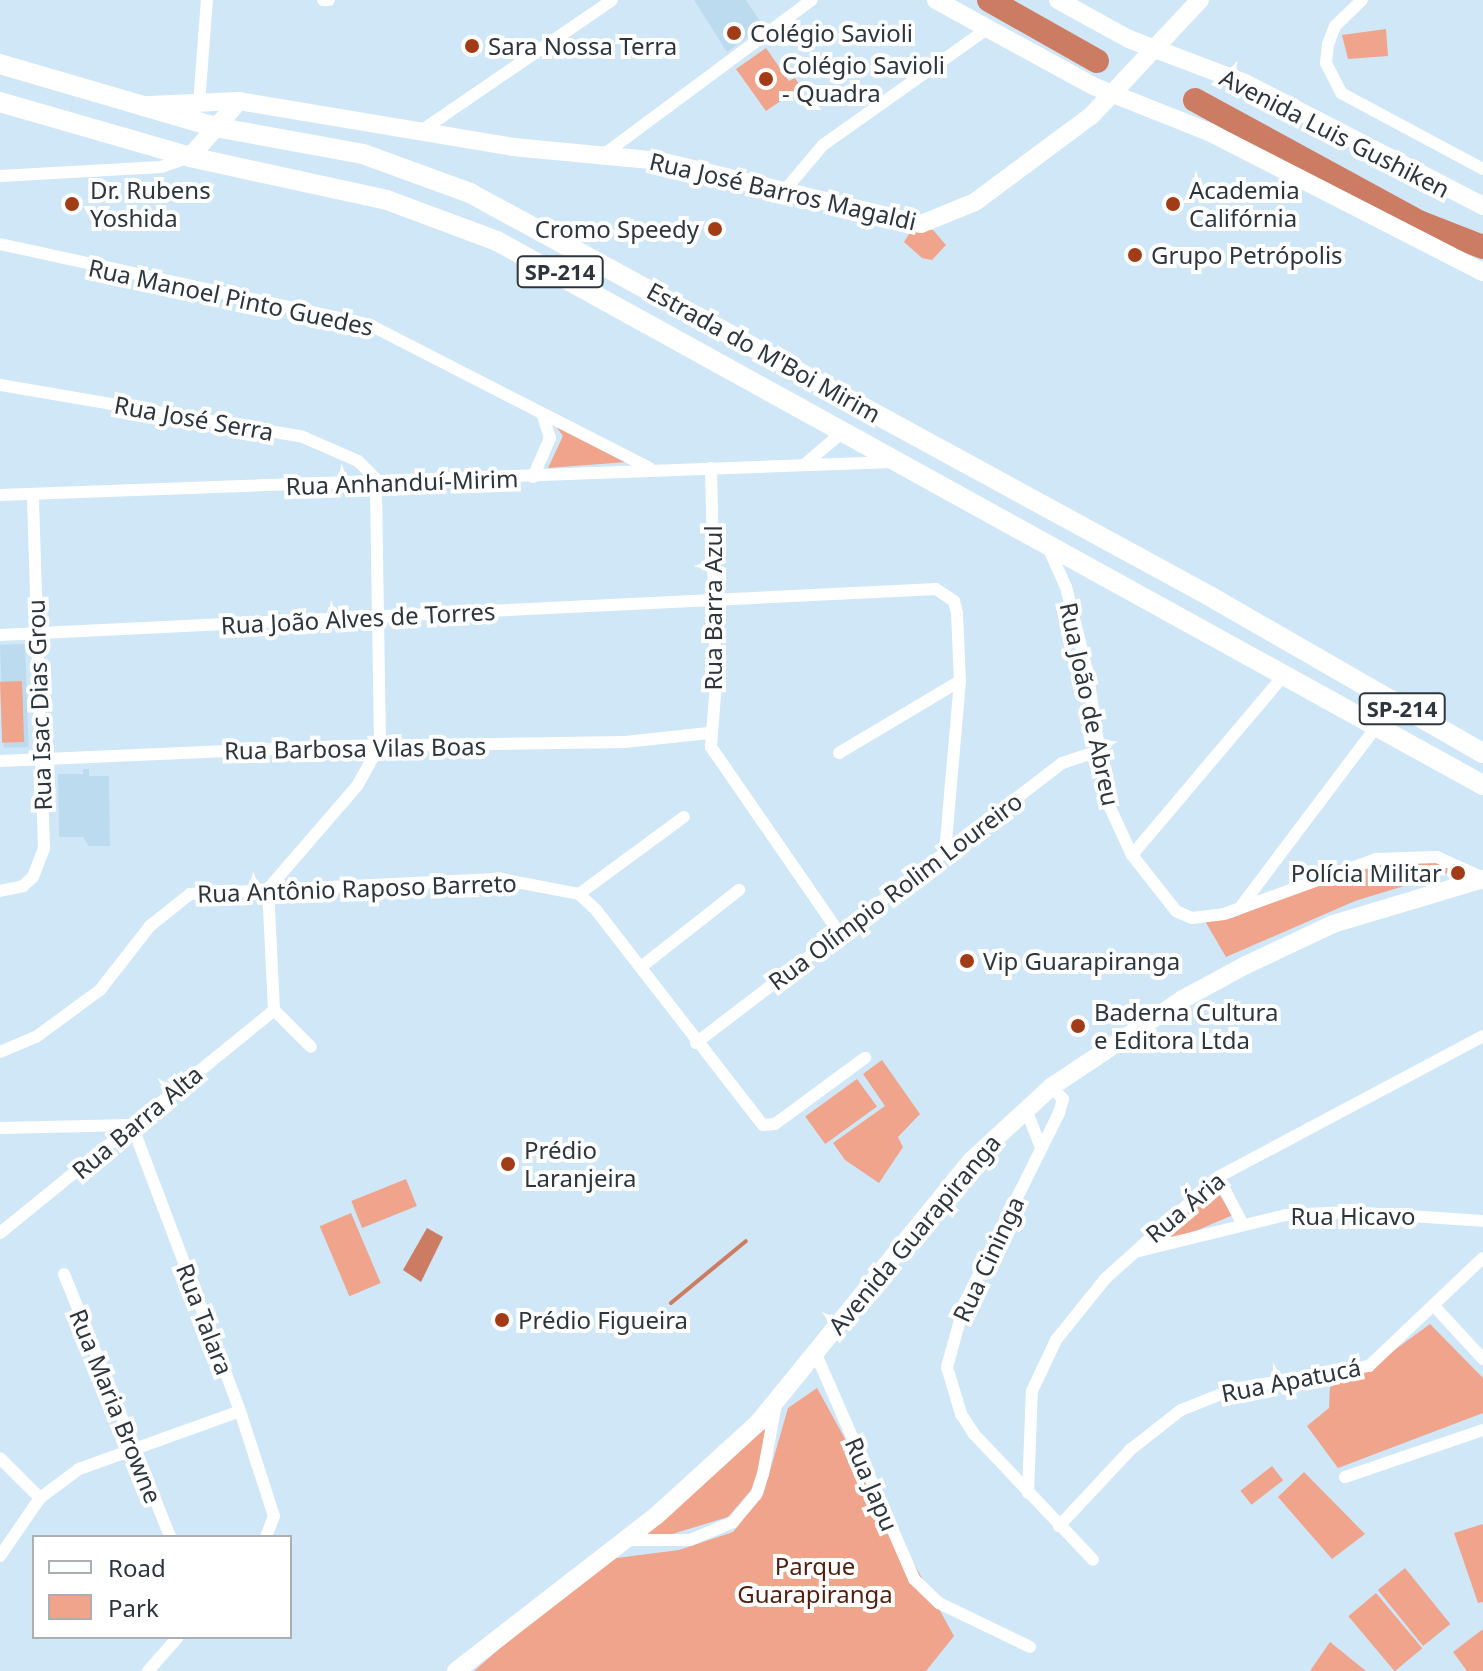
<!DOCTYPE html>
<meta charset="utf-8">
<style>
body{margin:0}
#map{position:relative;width:1483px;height:1671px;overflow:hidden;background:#d0e7f8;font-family:"Noto Sans",sans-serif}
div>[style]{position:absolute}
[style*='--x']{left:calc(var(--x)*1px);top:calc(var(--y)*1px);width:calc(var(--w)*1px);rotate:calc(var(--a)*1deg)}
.built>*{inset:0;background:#bddbef;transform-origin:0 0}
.green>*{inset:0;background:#f0a48b;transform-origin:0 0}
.water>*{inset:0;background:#cc7c62}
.stream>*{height:4px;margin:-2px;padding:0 2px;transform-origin:2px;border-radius:2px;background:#cc7c62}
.river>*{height:24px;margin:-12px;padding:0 12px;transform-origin:12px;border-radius:12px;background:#cc7c62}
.minor>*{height:12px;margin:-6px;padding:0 6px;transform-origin:6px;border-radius:6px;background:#fff}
.secondary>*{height:18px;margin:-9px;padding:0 9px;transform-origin:9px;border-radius:9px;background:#fff}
.primary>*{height:20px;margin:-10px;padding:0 10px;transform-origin:10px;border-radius:10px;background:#fff}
.dots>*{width:22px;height:22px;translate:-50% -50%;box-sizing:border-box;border:4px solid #fff;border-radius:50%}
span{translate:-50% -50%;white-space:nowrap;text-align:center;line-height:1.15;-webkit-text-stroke:8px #fff;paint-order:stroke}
.shield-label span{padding:2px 6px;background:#fff;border:2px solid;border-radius:6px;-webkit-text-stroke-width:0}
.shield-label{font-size:22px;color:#2d363d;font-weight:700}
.poi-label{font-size:24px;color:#2d363d}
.left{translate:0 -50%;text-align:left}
.right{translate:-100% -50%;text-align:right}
.street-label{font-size:24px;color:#2d363d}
.park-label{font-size:24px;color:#521e0d}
.legend{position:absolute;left:32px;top:1535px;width:260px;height:104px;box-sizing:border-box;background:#fff;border:2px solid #abafb1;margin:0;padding:10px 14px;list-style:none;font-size:24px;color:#2d363d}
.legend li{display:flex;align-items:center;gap:16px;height:40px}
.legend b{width:40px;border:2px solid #abafb1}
</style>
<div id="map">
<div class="built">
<div style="clip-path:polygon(694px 0,746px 0,763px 26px,727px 52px)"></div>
<div style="left:25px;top:644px;width:103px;height:25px;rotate:88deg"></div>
<div style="clip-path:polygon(83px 769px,89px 769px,89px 776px,109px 776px,110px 846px,89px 846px,83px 837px,59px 837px,58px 774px,83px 774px)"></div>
</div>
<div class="green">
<div style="clip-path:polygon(1386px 29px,1388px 56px,1348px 59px,1342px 35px)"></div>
<div style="clip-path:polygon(766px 48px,789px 81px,795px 78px,801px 87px,766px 111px,736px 69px)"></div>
<div style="clip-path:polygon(913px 228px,933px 230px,946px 245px,932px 260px,922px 258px,904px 242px)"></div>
<div style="clip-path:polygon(553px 422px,627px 462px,548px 468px,563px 436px)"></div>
<div style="left:22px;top:681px;width:61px;height:22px;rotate:88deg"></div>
<div style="clip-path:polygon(1391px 860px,1443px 862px,1450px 872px,1355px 901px,1226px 957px,1205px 921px,1232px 918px,1334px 876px)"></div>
<div style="clip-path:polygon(882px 1060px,920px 1114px,898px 1137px,903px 1147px,879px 1183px,845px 1160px,833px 1143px,885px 1106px,863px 1074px)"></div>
<div style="left:857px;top:1079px;width:34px;height:64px;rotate:54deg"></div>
<div style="left:406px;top:1179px;width:29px;height:59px;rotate:68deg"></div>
<div style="clip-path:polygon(1215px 1188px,1233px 1215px,1172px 1241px,1169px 1227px)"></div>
<div style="left:351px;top:1213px;width:76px;height:34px;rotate:67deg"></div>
<div style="clip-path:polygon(1430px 1324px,1483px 1378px,1483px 1413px,1338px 1468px,1307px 1426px,1329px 1408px,1330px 1387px,1363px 1373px)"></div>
<div style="clip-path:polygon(817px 1388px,954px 1636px,926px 1671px,474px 1671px,601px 1560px,679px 1550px,733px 1532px,763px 1495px,788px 1408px)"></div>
<div style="clip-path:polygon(767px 1419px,758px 1482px,728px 1517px,669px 1535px,644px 1534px)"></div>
<div style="left:1272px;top:1466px;width:18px;height:40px;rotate:52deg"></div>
<div style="clip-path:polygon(1304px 1472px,1365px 1534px,1332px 1559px,1278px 1497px)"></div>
<div style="clip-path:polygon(1483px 1524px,1483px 1602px,1478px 1603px,1454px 1533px)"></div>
<div style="left:1405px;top:1568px;width:72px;height:35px;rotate:51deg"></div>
<div style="left:1376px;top:1593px;width:72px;height:36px;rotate:50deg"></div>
<div style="clip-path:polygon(1483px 1629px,1483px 1671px,1467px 1671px,1453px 1652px)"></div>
<div style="clip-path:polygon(1330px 1642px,1366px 1671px,1310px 1671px)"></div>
</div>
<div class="water">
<div style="clip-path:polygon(427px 1228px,443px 1237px,421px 1282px,403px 1270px)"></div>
</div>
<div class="stream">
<div style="--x:671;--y:1303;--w:97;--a:-39.6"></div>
</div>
<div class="river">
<div style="--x:989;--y:0;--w:124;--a:29.5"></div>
<div style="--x:1195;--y:100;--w:257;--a:28.6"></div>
<div style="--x:1421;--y:223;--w:66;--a:21.2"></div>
</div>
<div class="minor">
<div style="--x:323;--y:0;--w:6;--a:0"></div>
<div style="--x:1362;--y:0;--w:37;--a:136"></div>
<div style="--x:1335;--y:26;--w:19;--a:111"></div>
<div style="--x:1328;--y:44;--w:19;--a:96"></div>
<div style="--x:1326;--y:63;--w:34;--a:63"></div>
<div style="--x:1341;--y:93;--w:161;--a:28.2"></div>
<div style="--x:199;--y:103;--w:103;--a:-85.6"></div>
<div style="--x:418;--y:133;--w:235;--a:-34.4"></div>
<div style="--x:603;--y:155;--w:260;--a:-36.6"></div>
<div style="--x:0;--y:176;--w:161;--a:-3.2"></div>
<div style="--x:161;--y:167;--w:31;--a:-19"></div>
<div style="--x:785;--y:190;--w:59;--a:-49.8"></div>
<div style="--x:823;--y:145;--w:202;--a:-35.3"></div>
<div style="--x:0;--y:244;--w:377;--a:12.3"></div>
<div style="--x:368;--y:324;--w:316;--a:27.1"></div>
<div style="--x:0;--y:385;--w:307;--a:9.7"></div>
<div style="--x:303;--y:437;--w:60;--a:23.6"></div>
<div style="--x:358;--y:461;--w:25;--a:45"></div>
<div style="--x:804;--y:465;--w:54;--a:-40.5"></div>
<div style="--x:711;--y:468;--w:215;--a:88.7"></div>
<div style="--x:716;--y:683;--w:64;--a:94.5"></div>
<div style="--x:711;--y:747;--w:227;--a:55.4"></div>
<div style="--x:533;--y:477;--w:43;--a:-66.4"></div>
<div style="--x:550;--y:438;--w:25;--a:-108"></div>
<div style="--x:0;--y:495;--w:893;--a:-2.12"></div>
<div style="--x:1047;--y:545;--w:46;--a:65.7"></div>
<div style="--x:1066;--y:587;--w:86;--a:75.8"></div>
<div style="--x:1087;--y:670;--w:133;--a:81.3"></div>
<div style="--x:1107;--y:801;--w:60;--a:65.2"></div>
<div style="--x:1132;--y:855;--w:71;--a:51.8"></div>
<div style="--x:1176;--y:911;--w:17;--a:24"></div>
<div style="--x:1192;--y:918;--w:32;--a:-7"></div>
<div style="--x:1224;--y:914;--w:162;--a:-19.9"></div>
<div style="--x:1376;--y:859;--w:61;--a:-1.9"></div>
<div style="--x:1437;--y:857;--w:51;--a:24.5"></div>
<div style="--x:0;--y:635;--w:937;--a:-2.81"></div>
<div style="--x:936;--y:589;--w:22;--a:34"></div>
<div style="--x:954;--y:601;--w:12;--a:76"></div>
<div style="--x:957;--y:613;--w:68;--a:87.5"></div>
<div style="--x:960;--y:681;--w:173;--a:95"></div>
<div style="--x:839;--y:753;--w:141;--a:-30.8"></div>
<div style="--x:0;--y:761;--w:343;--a:-2.5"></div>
<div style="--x:343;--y:746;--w:282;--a:-0.8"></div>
<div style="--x:625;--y:742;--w:84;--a:-6.1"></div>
<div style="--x:1132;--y:855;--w:234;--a:-49.8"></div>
<div style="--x:0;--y:891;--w:24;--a:-12"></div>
<div style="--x:23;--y:886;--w:13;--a:-42"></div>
<div style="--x:33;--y:877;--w:30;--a:-69"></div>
<div style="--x:44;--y:849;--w:355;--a:-91.8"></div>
<div style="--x:579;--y:894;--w:130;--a:-36.3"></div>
<div style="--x:1242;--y:905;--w:223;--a:-53"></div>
<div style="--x:641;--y:967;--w:125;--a:-38.2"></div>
<div style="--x:274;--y:1010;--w:121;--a:-92.8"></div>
<div style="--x:268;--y:889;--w:136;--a:-49.2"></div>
<div style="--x:357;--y:786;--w:47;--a:-60.7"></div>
<div style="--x:380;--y:745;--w:266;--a:-90.9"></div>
<div style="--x:274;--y:1010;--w:52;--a:45"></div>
<div style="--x:696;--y:1043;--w:461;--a:-37.4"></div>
<div style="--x:1062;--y:763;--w:38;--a:-18"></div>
<div style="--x:0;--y:1052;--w:39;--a:-23"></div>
<div style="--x:36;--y:1037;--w:79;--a:-36.3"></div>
<div style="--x:100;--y:990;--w:81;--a:-52"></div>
<div style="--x:150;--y:926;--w:51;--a:-38.7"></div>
<div style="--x:190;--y:894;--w:311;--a:-2.8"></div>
<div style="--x:501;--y:879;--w:79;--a:10.9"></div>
<div style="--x:579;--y:894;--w:23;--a:43"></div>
<div style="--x:596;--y:910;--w:272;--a:52.2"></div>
<div style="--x:763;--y:1125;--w:12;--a:-5"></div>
<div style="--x:775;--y:1124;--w:112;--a:-36.3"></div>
<div style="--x:1051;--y:1087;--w:17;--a:45"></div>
<div style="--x:1063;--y:1099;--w:15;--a:106"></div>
<div style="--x:1059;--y:1113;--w:211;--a:116.4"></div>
<div style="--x:965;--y:1302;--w:67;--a:105.5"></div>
<div style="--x:947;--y:1367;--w:49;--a:73.4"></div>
<div style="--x:961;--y:1414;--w:24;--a:57"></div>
<div style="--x:974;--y:1434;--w:173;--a:46.6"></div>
<div style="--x:1026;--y:1109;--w:42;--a:69"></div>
<div style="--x:132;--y:1125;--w:306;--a:69.3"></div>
<div style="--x:240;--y:1411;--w:110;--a:72.1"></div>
<div style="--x:274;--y:1516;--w:22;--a:111"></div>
<div style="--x:0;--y:1128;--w:132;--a:-1.3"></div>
<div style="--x:1218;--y:1177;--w:52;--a:62.4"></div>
<div style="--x:0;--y:1233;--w:353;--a:-39.1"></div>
<div style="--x:1135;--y:1252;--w:155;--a:-13.8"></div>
<div style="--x:1286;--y:1215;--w:63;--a:-2.7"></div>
<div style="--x:1349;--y:1212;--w:134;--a:3.8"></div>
<div style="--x:64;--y:1274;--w:284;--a:68"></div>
<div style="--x:1435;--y:1307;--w:71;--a:47.3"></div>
<div style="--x:815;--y:1352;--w:248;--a:66.4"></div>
<div style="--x:914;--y:1579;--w:35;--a:44"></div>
<div style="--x:939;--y:1603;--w:101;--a:25.8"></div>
<div style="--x:0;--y:1458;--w:57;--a:45"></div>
<div style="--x:1345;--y:1477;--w:146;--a:-18.8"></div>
<div style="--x:1028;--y:1493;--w:102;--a:-87.8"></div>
<div style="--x:1032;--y:1391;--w:56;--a:-64.8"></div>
<div style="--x:1056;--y:1340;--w:78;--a:-51.2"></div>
<div style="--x:1105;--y:1279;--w:152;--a:-42.1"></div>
<div style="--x:1218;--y:1177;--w:300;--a:-28"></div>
<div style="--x:1059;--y:1526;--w:104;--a:-46.9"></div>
<div style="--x:1130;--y:1450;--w:65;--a:-38.1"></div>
<div style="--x:1181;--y:1410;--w:57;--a:-21.6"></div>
<div style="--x:1234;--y:1389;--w:137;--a:-9.7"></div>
<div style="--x:1369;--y:1366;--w:157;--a:-43.5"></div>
<div style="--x:626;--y:1540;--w:64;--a:0"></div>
<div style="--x:690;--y:1540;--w:47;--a:-22.7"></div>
<div style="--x:733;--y:1522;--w:35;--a:-50"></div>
<div style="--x:756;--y:1495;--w:22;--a:-72"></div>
<div style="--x:763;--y:1474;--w:71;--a:-79.5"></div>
<div style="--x:0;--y:1556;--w:70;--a:-55.4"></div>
<div style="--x:40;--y:1498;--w:49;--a:-36.6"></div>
<div style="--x:79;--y:1469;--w:171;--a:-19.8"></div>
<div style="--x:148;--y:1671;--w:45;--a:-48.6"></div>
</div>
<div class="secondary">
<div style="--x:936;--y:0;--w:179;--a:28.7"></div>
<div style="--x:1093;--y:86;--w:127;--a:21.7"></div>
<div style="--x:1211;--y:133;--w:305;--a:27.1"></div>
<div style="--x:1058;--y:0;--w:81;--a:28.8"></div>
<div style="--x:1129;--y:39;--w:124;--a:20.8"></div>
<div style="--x:1245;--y:83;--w:268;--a:27.3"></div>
<div style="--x:149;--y:105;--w:90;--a:-2.5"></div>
<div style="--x:239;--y:101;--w:278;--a:9.5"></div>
<div style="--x:513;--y:147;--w:148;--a:5.4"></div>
<div style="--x:660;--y:161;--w:268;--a:13.6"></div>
<div style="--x:921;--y:224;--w:58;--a:-22.2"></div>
<div style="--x:975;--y:202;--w:144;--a:-36.6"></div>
<div style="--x:1091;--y:116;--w:159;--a:-46.8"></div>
<div style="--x:190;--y:157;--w:74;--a:-48.8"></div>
<div style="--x:456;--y:1671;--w:253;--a:-37.8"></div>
<div style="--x:656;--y:1516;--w:138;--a:-42.4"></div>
<div style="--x:758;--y:1423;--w:339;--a:-50.9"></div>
<div style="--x:972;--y:1160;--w:108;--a:-42.7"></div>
<div style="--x:1051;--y:1087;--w:159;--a:-33.7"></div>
<div style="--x:1183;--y:999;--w:72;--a:-28.4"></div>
<div style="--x:1246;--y:965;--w:96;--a:-25.2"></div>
<div style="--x:1333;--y:924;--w:157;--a:-16.7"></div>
</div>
<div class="primary">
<div style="--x:0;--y:64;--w:224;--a:16.3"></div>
<div style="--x:215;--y:127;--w:150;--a:10.3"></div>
<div style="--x:363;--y:154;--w:114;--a:20"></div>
<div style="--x:470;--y:193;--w:846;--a:28.59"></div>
<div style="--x:1213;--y:598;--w:311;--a:29.9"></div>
<div style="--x:0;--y:102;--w:198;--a:16.1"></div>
<div style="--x:190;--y:157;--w:202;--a:12.3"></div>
<div style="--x:387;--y:200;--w:117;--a:20.4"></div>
<div style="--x:497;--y:241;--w:1126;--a:28.89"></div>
</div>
<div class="dots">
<div style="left:734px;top:33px;background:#a23c17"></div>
<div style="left:472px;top:46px;background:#a23c17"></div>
<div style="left:766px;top:79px;background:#a23c17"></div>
<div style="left:72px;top:204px;background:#a23c17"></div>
<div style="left:1173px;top:204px;background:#a23c17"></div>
<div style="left:715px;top:229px;background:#a23c17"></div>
<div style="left:1135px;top:255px;background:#a23c17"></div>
<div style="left:1458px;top:873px;background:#a23c17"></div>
<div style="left:967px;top:961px;background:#a23c17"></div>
<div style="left:1078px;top:1026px;background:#a23c17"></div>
<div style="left:508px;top:1164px;background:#a23c17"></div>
<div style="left:502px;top:1320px;background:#a23c17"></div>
</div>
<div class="shield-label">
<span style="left:560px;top:272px">SP-214</span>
<span style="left:1402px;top:709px">SP-214</span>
</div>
<div class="poi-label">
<span class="left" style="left:750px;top:33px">Colégio Savioli</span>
<span class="left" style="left:488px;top:46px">Sara Nossa Terra</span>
<span class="left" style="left:782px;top:79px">Colégio Savioli<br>- Quadra</span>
<span class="left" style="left:90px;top:204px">Dr. Rubens<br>Yoshida</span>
<span class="left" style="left:1189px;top:204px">Academia<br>Califórnia</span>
<span class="right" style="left:699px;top:229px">Cromo Speedy</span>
<span class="left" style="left:1151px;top:255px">Grupo Petrópolis</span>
<span class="right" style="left:1442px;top:873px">Polícia Militar</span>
<span class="left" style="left:983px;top:961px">Vip Guarapiranga</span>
<span class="left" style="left:1094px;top:1026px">Baderna Cultura<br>e Editora Ltda</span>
<span class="left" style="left:524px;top:1164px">Prédio<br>Laranjeira</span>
<span class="left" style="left:518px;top:1320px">Prédio Figueira</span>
</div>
<div class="street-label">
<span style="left:1335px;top:133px;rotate:27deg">Avenida Luis Gushiken</span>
<span style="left:783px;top:191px;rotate:13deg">Rua José Barros Magaldi</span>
<span style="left:231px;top:297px;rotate:12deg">Rua Manoel Pinto Guedes</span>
<span style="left:764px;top:352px;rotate:29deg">Estrada do M'Boi Mirim</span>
<span style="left:194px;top:418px;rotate:10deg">Rua José Serra</span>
<span style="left:402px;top:482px;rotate:-2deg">Rua Anhanduí-Mirim</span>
<span style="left:713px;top:608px;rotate:-90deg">Rua Barra Azul</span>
<span style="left:358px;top:618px;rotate:-3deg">Rua João Alves de Torres</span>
<span style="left:1090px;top:704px;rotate:78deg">Rua João de Abreu</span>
<span style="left:39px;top:705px;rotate:-92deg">Rua Isac Dias Grou</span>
<span style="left:355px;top:748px;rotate:-1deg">Rua Barbosa Vilas Boas</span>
<span style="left:357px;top:888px;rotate:-2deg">Rua Antônio Raposo Barreto</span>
<span style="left:895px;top:891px;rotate:-37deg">Rua Olímpio Rolim Loureiro</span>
<span style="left:137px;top:1122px;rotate:-40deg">Rua Barra Alta</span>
<span style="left:1185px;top:1207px;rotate:-40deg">Rua Ária</span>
<span style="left:1353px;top:1216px">Rua Hicavo</span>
<span style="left:914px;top:1234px;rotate:-50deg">Avenida Guarapiranga</span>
<span style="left:988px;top:1259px;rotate:-65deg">Rua Cininga</span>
<span style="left:205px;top:1319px;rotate:69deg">Rua Talara</span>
<span style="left:1291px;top:1380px;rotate:-11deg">Rua Apatucá</span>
<span style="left:116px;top:1406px;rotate:68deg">Rua Maria Browne</span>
<span style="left:872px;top:1484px;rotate:67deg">Rua Japu</span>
</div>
<div class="park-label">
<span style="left:815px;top:1580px">Parque<br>Guarapiranga</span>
</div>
<ul class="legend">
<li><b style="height:10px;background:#fff"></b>Road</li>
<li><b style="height:22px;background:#f0a48b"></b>Park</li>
</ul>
</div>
